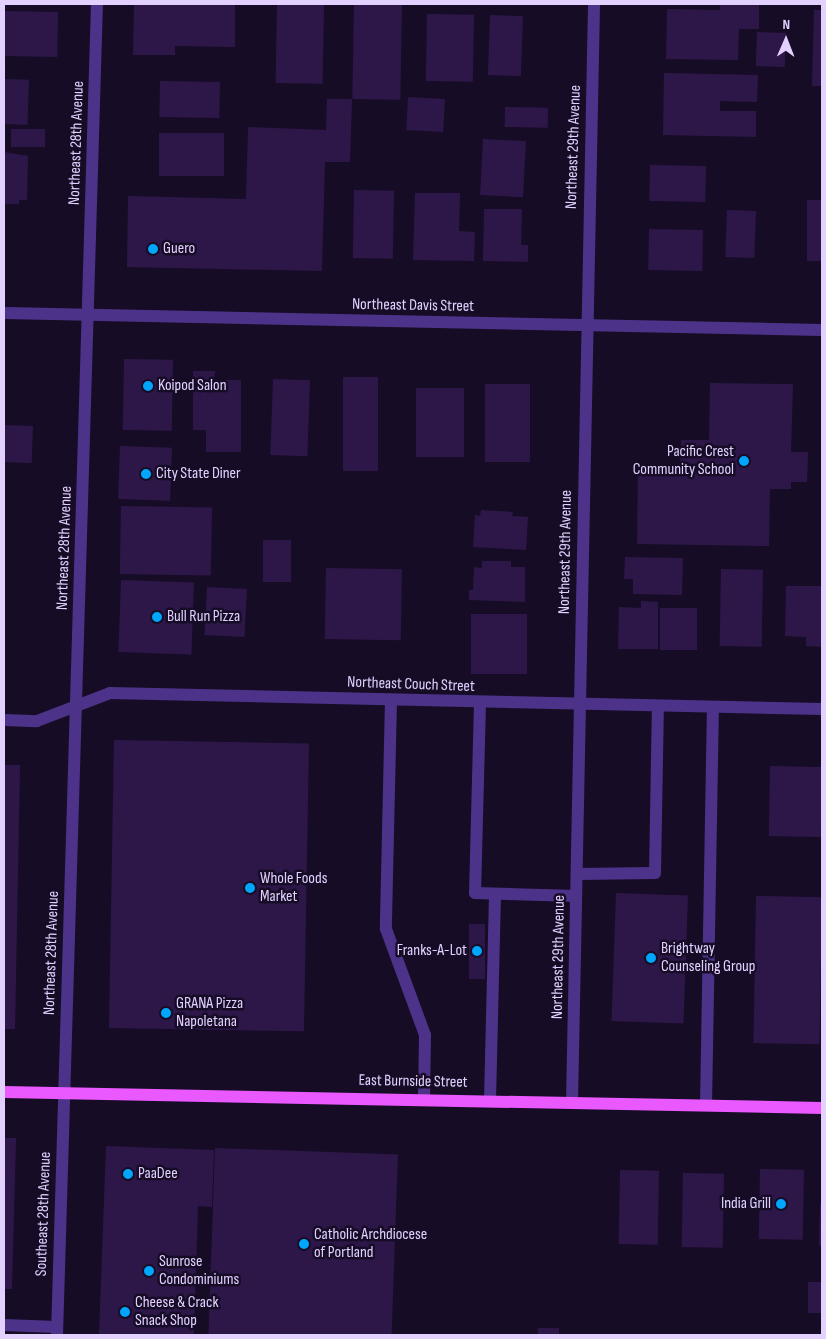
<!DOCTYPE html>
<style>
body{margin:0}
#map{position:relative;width:826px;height:1339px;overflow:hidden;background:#170c26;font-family:"Sofia Sans Condensed",sans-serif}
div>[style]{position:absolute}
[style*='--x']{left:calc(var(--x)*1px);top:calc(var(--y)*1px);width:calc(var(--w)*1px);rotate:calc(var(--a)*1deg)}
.building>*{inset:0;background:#2d1749;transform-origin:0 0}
.minor>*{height:12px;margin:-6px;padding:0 6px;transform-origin:6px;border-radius:6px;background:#4c3389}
.major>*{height:12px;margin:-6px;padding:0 6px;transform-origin:6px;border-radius:6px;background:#ea58ff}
.dots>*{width:14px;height:14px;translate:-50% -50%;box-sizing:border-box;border:2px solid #170c26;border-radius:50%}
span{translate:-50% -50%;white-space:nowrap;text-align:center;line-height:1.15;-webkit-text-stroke:5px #170c26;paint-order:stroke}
.street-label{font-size:16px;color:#e2d1ff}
.poi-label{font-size:16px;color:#e2d1ff}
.left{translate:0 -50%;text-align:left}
.right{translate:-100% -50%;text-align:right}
.frame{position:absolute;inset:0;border:5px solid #e2d1ff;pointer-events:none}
.north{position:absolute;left:761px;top:15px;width:50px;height:50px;-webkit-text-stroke:4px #170c26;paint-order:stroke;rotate:1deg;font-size:14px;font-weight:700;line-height:20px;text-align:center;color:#e2d1ff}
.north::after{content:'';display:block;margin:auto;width:18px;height:22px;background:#e2d1ff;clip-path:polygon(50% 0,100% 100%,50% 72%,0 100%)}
</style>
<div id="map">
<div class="building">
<div style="clip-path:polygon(134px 4px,235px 4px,235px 47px,175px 46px,175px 55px,133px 55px)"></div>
<div style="left:277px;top:4px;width:47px;height:79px;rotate:1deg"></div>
<div style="left:354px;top:4px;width:48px;height:95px;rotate:1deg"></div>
<div style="clip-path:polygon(720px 4px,759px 4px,759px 29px,739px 29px,738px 60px,666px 59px,667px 9px,720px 10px)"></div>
<div style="clip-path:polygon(814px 10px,822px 10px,822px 86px,812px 86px)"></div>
<div style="left:4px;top:11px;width:54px;height:45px;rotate:1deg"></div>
<div style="left:427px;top:14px;width:47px;height:67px;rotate:1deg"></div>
<div style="left:490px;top:15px;width:33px;height:60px;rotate:2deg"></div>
<div style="left:757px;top:32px;width:29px;height:34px;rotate:2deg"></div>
<div style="clip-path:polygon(664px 73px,758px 75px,757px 102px,720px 101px,720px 111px,756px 111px,756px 137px,663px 135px)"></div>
<div style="left:4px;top:79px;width:25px;height:45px;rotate:2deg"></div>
<div style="left:160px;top:81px;width:60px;height:36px;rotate:1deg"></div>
<div style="left:408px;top:97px;width:37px;height:33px;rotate:3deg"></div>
<div style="clip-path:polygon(327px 99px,352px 99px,350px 162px,325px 162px,322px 271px,127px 267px,128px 196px,246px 199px,248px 127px,326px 130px)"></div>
<div style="left:505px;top:107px;width:43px;height:20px;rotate:1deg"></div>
<div style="left:11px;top:129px;width:34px;height:18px"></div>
<div style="left:159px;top:133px;width:65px;height:43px"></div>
<div style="left:483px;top:139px;width:43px;height:56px;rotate:3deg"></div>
<div style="clip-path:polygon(4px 152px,28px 156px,27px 200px,19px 200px,19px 204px,4px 204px)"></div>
<div style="left:650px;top:165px;width:56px;height:36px;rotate:1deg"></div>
<div style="left:354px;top:190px;width:40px;height:68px;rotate:1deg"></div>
<div style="clip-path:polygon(415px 193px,460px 193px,459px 231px,475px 232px,474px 261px,413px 260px)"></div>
<div style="left:807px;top:200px;width:15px;height:61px"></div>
<div style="clip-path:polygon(484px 209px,522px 209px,521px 245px,528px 245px,528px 262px,483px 261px)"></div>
<div style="left:727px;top:210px;width:29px;height:47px;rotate:2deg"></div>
<div style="left:649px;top:229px;width:54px;height:41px;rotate:1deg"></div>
<div style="left:124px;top:359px;width:49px;height:71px;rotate:1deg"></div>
<div style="clip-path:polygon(193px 371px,215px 371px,214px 380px,241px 380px,241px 452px,206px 452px,206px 430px,193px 430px)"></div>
<div style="left:343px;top:377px;width:35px;height:94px"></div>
<div style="left:273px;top:379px;width:37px;height:76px;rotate:2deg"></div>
<div style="clip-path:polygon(710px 383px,793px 384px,791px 452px,808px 452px,807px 482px,791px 482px,791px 489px,770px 489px,769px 546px,637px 544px,638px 469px,680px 470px,681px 440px,709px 440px)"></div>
<div style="left:485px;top:384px;width:45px;height:78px"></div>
<div style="left:464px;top:388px;width:69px;height:48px;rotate:90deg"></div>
<div style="left:4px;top:425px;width:29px;height:37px;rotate:2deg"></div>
<div style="left:120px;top:446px;width:52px;height:53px;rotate:2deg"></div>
<div style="left:121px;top:506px;width:91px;height:68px;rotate:1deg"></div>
<div style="clip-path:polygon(481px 510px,513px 512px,512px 516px,528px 517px,526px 550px,473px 547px,475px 515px,480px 516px)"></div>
<div style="left:263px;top:540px;width:28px;height:42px"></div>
<div style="clip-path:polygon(625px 557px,683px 558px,682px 595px,633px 594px,633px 579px,624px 579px)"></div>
<div style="clip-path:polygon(482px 561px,511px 561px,511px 567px,525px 567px,525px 602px,469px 600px,469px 590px,473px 590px,474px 567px,482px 568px)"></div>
<div style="left:326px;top:568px;width:76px;height:71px;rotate:1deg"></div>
<div style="left:721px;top:569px;width:42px;height:77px;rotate:1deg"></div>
<div style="left:121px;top:580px;width:73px;height:72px;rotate:2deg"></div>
<div style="clip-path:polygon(786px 586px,822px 586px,822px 647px,806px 646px,806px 637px,785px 636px)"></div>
<div style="left:207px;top:587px;width:40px;height:48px;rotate:3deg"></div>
<div style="clip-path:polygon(641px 601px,658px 602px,658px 649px,618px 649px,619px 607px,641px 608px)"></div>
<div style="left:660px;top:608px;width:37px;height:42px"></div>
<div style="left:471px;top:614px;width:56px;height:60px"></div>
<div style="left:114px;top:740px;width:195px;height:288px;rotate:1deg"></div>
<div style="clip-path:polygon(4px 765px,20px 765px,15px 1029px,4px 1029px)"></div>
<div style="left:770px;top:766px;width:52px;height:70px;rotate:1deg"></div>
<div style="left:616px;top:893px;width:72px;height:128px;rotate:2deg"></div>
<div style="left:756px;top:896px;width:66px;height:147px;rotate:1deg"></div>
<div style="left:469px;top:924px;width:16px;height:55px"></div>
<div style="clip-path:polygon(4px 1138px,16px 1138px,12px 1289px,4px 1289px)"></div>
<div style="clip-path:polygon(106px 1146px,214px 1150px,212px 1207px,198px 1206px,194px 1335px,99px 1335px)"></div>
<div style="left:215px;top:1148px;width:183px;height:187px;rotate:2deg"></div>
<div style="left:760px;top:1169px;width:44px;height:70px;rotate:1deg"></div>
<div style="left:620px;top:1170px;width:39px;height:74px;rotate:1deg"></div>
<div style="left:683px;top:1173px;width:41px;height:74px;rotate:1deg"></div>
<div style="clip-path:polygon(820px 1205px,822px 1205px,822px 1245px,819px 1245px)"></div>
<div style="left:808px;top:1282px;width:14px;height:31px"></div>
<div style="left:538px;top:1328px;width:21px;height:7px"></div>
</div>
<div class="minor">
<div style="--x:4;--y:313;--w:818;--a:1.19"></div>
<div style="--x:391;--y:700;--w:229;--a:91.3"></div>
<div style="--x:386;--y:929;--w:113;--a:69.8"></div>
<div style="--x:425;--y:1035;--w:64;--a:90.9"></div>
<div style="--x:480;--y:703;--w:190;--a:91.5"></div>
<div style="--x:475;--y:893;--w:101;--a:1.7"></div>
<div style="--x:4;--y:720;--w:33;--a:2"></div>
<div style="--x:37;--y:721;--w:78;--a:-21"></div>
<div style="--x:110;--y:693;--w:712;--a:1.29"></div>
<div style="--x:577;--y:874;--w:78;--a:-0.7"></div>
<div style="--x:655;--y:873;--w:167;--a:-89"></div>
<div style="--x:490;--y:1100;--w:206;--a:-88.6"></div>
<div style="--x:572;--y:1102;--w:1098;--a:-88.85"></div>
<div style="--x:706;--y:1105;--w:398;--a:-89"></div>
<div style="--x:4;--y:1325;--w:53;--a:2.2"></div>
<div style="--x:57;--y:1335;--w:1332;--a:-88.28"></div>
</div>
<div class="major">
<div style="--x:4;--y:1092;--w:818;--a:1.12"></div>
</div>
<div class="dots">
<div style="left:153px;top:249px;background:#00a5fc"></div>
<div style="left:148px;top:386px;background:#00a5fc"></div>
<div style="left:744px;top:461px;background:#00a5fc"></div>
<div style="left:146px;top:474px;background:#00a5fc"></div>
<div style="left:157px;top:617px;background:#00a5fc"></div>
<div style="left:250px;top:888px;background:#00a5fc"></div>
<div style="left:477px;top:951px;background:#00a5fc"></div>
<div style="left:651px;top:958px;background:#00a5fc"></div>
<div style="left:166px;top:1013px;background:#00a5fc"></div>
<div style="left:128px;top:1174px;background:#00a5fc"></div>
<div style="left:781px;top:1204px;background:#00a5fc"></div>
<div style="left:304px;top:1244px;background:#00a5fc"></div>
<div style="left:149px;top:1271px;background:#00a5fc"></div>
<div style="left:125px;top:1312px;background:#00a5fc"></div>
</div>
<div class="street-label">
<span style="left:77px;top:143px;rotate:-88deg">Northeast 28th Avenue</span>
<span style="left:574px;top:147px;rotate:-88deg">Northeast 29th Avenue</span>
<span style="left:413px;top:306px;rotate:1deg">Northeast Davis Street</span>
<span style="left:65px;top:548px;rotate:-88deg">Northeast 28th Avenue</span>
<span style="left:566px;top:552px;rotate:-89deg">Northeast 29th Avenue</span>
<span style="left:411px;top:685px;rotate:2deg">Northeast Couch Street</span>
<span style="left:52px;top:953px;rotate:-88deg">Northeast 28th Avenue</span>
<span style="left:559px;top:957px;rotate:-89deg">Northeast 29th Avenue</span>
<span style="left:413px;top:1082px;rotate:1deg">East Burnside Street</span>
<span style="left:44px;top:1214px;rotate:-88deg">Southeast 28th Avenue</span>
</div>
<div class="poi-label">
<span class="left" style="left:163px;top:249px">Guero</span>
<span class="left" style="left:158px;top:386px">Koipod Salon</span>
<span class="right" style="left:734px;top:461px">Pacific Crest<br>Community School</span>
<span class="left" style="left:156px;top:474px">City State Diner</span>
<span class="left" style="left:167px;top:617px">Bull Run Pizza</span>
<span class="left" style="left:260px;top:888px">Whole Foods<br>Market</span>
<span class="left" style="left:661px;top:958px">Brightway<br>Counseling Group</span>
<span class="right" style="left:467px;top:951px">Franks-A-Lot</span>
<span class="left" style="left:176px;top:1013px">GRANA Pizza<br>Napoletana</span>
<span class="left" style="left:138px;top:1174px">PaaDee</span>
<span class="right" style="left:771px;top:1204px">India Grill</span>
<span class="left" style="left:314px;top:1244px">Catholic Archdiocese<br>of Portland</span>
<span class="left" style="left:159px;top:1271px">Sunrose<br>Condominiums</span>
<span class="left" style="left:135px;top:1312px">Cheese &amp; Crack<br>Snack Shop</span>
</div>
<div class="frame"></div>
<div class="north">N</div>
</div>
